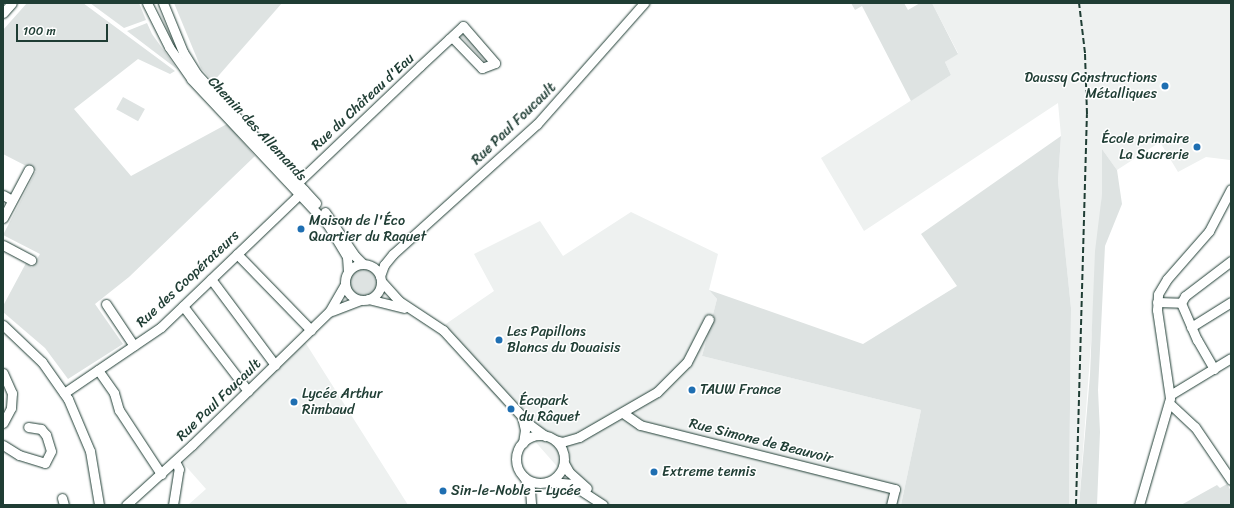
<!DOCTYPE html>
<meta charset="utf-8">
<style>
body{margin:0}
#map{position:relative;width:1234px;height:508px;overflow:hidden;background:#fff;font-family:Sriracha,sans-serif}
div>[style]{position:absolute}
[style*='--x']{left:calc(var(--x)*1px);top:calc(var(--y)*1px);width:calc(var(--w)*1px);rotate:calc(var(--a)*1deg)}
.built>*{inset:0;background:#eef1f0}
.green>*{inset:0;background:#dee3e2;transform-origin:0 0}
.round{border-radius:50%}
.roads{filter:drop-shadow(0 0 1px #1f3d34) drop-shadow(0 0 1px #1f3d34)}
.minor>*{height:9px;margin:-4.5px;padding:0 4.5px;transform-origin:4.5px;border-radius:4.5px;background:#fff}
.minor>.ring{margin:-4.5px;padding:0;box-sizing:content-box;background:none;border:9px solid #fff;border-radius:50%}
.rail>*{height:2px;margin-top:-1px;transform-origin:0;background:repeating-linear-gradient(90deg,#1f3d34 0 6px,transparent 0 9px)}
.dots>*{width:11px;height:11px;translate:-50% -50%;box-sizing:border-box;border:2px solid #fff;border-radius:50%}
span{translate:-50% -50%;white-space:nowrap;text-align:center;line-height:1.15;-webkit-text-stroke:3px #fff;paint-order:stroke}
.poi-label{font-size:14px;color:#1f3d34}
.right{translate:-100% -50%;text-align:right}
.left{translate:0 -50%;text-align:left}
.street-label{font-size:14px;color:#1f3d34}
.frame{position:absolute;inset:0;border:4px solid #1f3d34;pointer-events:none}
.scale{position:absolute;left:16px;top:24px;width:92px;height:18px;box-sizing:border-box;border:2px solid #1f3d34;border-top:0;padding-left:5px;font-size:12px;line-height:14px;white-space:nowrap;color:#1f3d34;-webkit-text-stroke:3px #fff;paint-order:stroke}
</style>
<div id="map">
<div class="built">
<div style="clip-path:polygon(932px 3px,1231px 3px,1230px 160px,1206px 157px,1178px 172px,1160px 142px,1117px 170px,1102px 149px,1102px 194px,1079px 505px,1069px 505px,1071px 308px,1058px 181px,1061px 136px,1058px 103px,864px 231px,821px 158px,951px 75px,945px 62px,958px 53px)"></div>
<div style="clip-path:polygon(631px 212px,718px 254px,709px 290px,717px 299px,702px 356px,921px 410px,901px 505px,591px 505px,437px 330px,494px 291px,474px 254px,540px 221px,563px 256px)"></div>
<div style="clip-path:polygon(305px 342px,408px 505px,188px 505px,206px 489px,183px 463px)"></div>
</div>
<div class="green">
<div style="clip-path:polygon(27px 3px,83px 3px,175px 71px,170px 74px,138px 59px,74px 109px,131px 176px,227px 124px,255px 156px,129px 277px,95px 304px,123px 344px,68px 379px,45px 348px,3px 312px,3px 306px,26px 263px,32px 267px,40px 254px,3px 235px,36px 171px,3px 154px,3px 30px)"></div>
<div style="clip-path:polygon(90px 3px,139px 3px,146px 20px,124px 28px)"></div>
<div style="clip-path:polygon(174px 3px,282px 3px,213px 82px,201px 68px)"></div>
<div style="clip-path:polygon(851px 3px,904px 3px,908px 10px,920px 3px,932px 3px,958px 54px,945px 62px,951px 75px,911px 101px,862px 6px,855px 10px)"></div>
<div style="clip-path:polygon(147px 23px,152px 34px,177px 69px,127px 31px)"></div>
<div style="left:465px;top:31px;width:35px;height:7px;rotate:47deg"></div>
<div style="left:123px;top:97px;width:25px;height:14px;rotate:29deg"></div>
<div style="clip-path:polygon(1061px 136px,1058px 181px,1071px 308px,1069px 505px,901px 505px,921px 410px,702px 356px,717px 299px,709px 290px,863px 344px,957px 286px,921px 234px)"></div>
<div style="clip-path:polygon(1102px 149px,1117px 170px,1122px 204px,1105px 246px,1098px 390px,1100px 432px,1097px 505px,1079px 505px,1090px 375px,1095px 251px,1102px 194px)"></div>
<div class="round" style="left:349px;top:268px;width:28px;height:28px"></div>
<div style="clip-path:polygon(1227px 484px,1231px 491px,1231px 505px,1181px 505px,1217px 485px,1220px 488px)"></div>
</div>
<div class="roads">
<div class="minor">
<div style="--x:147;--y:3;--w:49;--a:63.4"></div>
<div style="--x:169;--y:47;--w:39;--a:55"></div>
<div style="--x:191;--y:79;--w:200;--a:46.8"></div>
<div style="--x:328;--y:225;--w:37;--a:59"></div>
<div style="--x:347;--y:257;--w:13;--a:86"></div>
<div style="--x:163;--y:3;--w:53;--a:67.8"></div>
<div style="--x:183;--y:52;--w:25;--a:58"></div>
<div style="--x:196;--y:73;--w:177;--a:47.3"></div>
<div style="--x:3;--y:13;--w:13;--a:-48"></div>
<div style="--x:293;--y:187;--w:175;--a:-43.6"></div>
<div style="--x:420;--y:66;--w:40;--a:-43"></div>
<div style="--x:449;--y:39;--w:19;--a:-43"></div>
<div style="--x:463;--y:26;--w:49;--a:49.1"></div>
<div style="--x:495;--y:63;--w:14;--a:159"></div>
<div style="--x:482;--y:68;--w:43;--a:-134.1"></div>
<div style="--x:3;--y:195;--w:10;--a:29"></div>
<div style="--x:325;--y:212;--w:53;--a:55.7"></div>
<div style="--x:355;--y:256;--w:11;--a:45"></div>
<div style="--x:3;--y:218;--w:55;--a:-62"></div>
<div style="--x:3;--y:245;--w:32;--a:28"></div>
<div style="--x:237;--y:254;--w:106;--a:45.8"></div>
<div class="ring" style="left:345px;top:264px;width:27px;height:27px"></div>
<div style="--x:380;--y:276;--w:12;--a:-70"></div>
<div style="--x:384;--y:265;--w:14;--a:-51"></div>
<div style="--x:393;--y:254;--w:194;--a:-42.1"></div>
<div style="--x:537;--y:124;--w:162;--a:-48.5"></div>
<div style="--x:211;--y:279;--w:107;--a:53.3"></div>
<div style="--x:381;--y:281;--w:27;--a:48"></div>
<div style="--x:399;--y:301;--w:53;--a:33.4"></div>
<div style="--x:443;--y:330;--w:129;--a:47.5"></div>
<div style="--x:530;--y:425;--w:19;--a:36"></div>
<div style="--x:368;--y:299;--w:37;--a:14"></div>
<div style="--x:1157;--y:302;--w:24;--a:2"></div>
<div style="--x:106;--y:304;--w:50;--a:56.3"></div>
<div style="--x:183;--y:306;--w:107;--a:52.6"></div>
<div style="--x:332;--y:311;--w:30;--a:-21"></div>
<div style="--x:3;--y:325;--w:54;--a:43.5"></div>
<div style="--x:42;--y:362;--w:45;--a:54.9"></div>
<div style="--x:68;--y:399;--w:56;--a:67.1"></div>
<div style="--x:90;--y:451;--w:55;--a:80.5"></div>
<div style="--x:1191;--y:327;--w:47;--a:-32"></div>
<div style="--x:1214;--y:369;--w:34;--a:-120"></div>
<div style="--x:1197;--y:340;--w:40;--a:-113.4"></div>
<div style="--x:1181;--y:303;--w:8;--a:-60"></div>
<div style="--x:1185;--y:296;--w:58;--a:-37.3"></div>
<div style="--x:98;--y:370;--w:28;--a:55"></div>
<div style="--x:114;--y:393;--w:18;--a:74"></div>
<div style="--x:119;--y:410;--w:77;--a:56.7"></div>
<div style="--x:3;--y:373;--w:22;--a:66"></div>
<div style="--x:12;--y:393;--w:15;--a:94"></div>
<div style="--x:11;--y:408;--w:17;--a:118"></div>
<div style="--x:64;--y:393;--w:117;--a:-34.2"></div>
<div style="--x:161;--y:327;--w:198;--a:-43.8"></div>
<div style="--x:1170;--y:395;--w:71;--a:-31.2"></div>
<div style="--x:1169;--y:403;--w:35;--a:43"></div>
<div style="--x:1195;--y:427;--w:64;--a:55.8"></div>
<div style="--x:623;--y:413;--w:21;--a:35"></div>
<div style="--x:640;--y:425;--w:263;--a:14.1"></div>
<div style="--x:895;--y:489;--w:16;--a:104"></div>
<div style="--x:522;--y:417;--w:13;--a:77"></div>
<div style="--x:525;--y:430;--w:13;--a:99"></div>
<div class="ring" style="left:516px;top:435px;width:39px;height:39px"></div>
<div style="--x:555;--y:440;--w:7;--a:16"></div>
<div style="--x:562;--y:442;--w:18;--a:-16"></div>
<div style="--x:579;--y:437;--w:90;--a:-30"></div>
<div style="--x:657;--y:392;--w:42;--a:-45"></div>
<div style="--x:687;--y:362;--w:48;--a:-62.9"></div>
<div style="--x:3;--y:445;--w:19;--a:32"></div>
<div style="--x:19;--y:455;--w:27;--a:17"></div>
<div style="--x:45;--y:463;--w:13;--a:-63"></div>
<div style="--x:51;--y:451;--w:17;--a:-107"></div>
<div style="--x:46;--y:435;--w:8;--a:-130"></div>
<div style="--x:41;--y:429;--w:13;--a:-171"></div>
<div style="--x:564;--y:463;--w:10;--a:61"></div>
<div style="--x:569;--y:472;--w:24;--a:42"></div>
<div style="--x:524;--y:477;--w:13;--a:63"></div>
<div style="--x:530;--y:489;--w:16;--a:86"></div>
<div style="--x:550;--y:482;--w:21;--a:5"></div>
<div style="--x:571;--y:484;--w:38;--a:33"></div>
<div style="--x:62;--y:498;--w:7;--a:74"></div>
<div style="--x:126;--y:505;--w:89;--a:-42.3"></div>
<div style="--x:192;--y:445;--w:191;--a:-44.2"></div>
<div style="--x:329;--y:312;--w:32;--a:-60"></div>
<div style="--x:173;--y:505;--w:36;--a:-81"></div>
<div style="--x:179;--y:469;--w:9;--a:-117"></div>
<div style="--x:1139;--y:505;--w:111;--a:-73.8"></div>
<div style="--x:1170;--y:398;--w:89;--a:-98.4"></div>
<div style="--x:1157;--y:310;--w:16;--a:-86"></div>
<div style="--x:1158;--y:294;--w:17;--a:-59"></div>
<div style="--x:1167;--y:279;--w:64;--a:-48.8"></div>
<div style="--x:1209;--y:231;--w:47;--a:-62.4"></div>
</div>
</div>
<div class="rail">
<div style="--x:1076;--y:505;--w:391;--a:-88.4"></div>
<div style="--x:1087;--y:114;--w:61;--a:-91.9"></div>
<div style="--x:1085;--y:53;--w:50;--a:-96.8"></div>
</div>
<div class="dots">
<div style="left:1165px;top:86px;background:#1f6fb2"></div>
<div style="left:1197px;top:147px;background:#1f6fb2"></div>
<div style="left:301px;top:229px;background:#1f6fb2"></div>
<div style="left:499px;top:340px;background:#1f6fb2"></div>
<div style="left:692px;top:390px;background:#1f6fb2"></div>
<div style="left:294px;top:402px;background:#1f6fb2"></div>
<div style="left:511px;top:409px;background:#1f6fb2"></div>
<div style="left:654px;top:472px;background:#1f6fb2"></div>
<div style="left:443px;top:491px;background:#1f6fb2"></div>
</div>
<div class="poi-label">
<span class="right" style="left:1157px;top:86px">Daussy Constructions<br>Métalliques</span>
<span class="right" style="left:1189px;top:147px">École primaire<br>La Sucrerie</span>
<span class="left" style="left:309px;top:229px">Maison de l'Éco<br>Quartier du Raquet</span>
<span class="left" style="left:507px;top:340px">Les Papillons<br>Blancs du Douaisis</span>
<span class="left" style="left:700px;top:390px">TAUW France</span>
<span class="left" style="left:302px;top:402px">Lycée Arthur<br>Rimbaud</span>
<span class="left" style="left:519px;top:409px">Écopark<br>du Râquet</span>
<span class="left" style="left:662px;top:472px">Extreme tennis</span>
<span class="left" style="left:451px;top:491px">Sin-le-Noble – Lycée</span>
</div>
<div class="street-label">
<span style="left:363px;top:102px;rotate:-43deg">Rue du Château d'Eau</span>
<span style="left:514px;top:124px;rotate:-44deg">Rue Paul Foucault</span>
<span style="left:257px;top:129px;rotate:47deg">Chemin des Allemands</span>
<span style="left:188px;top:279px;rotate:-43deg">Rue des Coopérateurs</span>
<span style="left:219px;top:400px;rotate:-44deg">Rue Paul Foucault</span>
<span style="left:761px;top:441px;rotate:14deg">Rue Simone de Beauvoir</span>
</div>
<div class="frame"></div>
<div class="scale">100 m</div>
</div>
